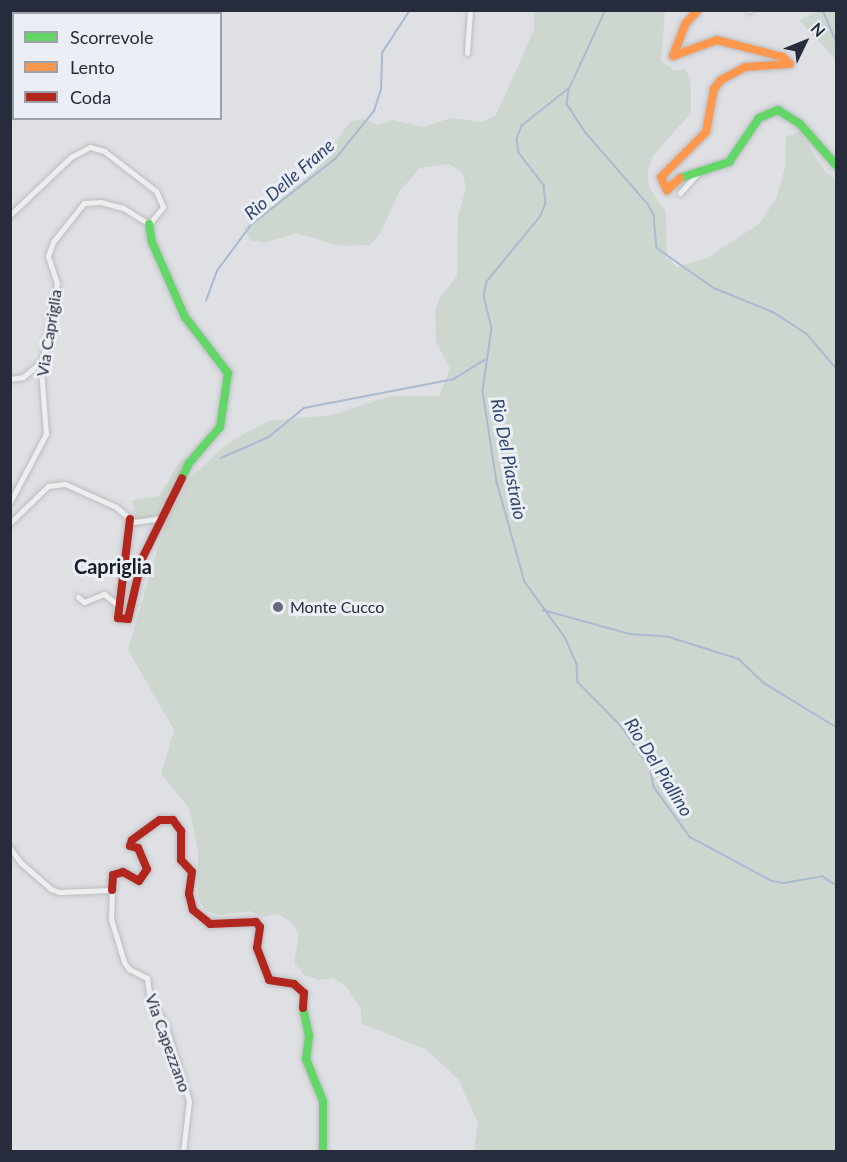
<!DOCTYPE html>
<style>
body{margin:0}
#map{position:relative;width:847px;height:1162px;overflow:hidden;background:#dee0e4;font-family:Lato,sans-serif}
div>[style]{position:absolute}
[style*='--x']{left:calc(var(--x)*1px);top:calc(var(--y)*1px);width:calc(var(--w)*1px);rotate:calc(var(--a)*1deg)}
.green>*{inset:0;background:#ced7cf}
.stream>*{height:1.5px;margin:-0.75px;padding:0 0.75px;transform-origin:0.75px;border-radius:0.75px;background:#acbacf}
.roads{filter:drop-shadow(0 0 2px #bbbdc0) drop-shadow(0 0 2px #bbbdc0)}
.street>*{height:5px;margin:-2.5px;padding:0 2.5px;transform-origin:2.5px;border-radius:2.5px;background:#edeef0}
.fast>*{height:8px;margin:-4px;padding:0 4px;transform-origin:4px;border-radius:4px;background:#63d668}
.slow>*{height:8px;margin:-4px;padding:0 4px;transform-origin:4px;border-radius:4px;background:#ff974d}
.jam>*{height:8px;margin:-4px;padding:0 4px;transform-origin:4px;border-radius:4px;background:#b3261e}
.dots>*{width:16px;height:16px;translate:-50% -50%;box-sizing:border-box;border:3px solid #ebeef4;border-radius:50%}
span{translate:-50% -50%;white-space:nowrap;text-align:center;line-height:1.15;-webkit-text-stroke:6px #ebeef4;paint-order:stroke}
.street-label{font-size:16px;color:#262c3c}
.poi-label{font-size:16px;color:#262c3c}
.left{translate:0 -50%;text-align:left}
.water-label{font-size:18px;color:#31466f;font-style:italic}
.quarter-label{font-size:20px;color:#181d2c;font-weight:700}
.frame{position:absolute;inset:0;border:12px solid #262c3c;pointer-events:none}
.legend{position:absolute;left:12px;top:12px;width:210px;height:108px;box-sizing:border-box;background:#ebeef4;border:2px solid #9ca0aa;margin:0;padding:8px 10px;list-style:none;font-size:18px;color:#262c3c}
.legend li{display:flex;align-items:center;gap:12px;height:30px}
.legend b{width:30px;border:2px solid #9ca0aa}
.north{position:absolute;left:775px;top:12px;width:60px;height:60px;-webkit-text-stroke:4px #ebeef4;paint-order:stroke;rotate:47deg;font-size:16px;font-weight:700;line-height:24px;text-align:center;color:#262c3c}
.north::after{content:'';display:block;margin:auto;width:21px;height:27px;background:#262c3c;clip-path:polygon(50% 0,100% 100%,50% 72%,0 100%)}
</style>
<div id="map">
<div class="green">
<div style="clip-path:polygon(534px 11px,665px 11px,661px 61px,674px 70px,686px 70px,691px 83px,691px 113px,652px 157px,648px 172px,649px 187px,666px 212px,667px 255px,676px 267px,705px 259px,759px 224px,776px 199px,785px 168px,786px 137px,800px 132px,825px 172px,836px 179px,836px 1151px,474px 1151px,478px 1124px,459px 1080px,427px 1050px,361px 1023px,361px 1009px,346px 986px,333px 978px,318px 980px,304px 975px,294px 963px,299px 934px,291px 922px,278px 914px,264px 917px,250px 911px,220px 915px,206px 911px,198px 898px,198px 851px,189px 808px,161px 774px,174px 730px,128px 650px,166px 519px,190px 478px,228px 443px,268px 421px,332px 415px,391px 396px,439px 396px,450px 368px,436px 342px,435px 312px,439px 299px,457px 276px,458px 216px,466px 187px,462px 172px,449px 164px,420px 168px,399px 192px,380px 234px,370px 245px,340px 246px,296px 233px,265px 243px,250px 240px,244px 228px,315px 171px,350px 122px,365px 119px,378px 125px,392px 120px,423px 127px,451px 118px,481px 122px,496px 115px,534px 30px)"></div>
<div style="clip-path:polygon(819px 11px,836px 11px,836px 60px,799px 20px)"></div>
<div style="clip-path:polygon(182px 458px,187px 466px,162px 515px,136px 521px,132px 500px,159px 496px)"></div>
</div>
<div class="stream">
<div style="--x:606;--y:10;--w:86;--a:114.8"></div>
<div style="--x:570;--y:88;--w:61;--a:141.6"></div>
<div style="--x:522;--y:126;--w:14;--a:111"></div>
<div style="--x:517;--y:139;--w:14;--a:82"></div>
<div style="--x:519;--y:153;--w:41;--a:52"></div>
<div style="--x:544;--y:185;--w:18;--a:84"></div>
<div style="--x:546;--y:203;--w:14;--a:111"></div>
<div style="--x:541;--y:216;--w:85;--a:129.3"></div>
<div style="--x:487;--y:282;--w:14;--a:102"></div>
<div style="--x:484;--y:296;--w:33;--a:76"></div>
<div style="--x:492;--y:328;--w:64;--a:98.1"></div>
<div style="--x:483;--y:391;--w:92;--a:81.3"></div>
<div style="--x:497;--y:482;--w:104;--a:74.4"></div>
<div style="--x:525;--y:582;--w:68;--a:54"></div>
<div style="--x:565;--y:637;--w:30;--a:66"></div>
<div style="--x:577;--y:664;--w:18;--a:87"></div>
<div style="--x:578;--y:682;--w:63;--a:45.6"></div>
<div style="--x:622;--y:727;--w:50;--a:55.7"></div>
<div style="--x:650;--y:768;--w:19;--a:78"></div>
<div style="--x:654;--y:787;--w:62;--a:54.2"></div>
<div style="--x:690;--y:837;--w:93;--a:28.2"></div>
<div style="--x:772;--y:881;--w:12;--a:9"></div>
<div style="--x:784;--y:883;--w:39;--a:-10"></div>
<div style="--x:822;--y:876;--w:17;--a:33"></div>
<div style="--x:823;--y:10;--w:33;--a:67"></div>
<div style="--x:569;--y:90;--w:14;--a:98"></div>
<div style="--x:567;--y:104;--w:35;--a:57"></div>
<div style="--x:586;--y:133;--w:94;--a:48.9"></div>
<div style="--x:648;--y:204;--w:13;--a:61"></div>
<div style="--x:654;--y:215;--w:33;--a:85"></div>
<div style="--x:657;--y:248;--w:70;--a:35.1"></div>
<div style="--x:714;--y:288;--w:64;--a:22.1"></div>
<div style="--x:773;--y:312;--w:40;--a:32.9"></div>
<div style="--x:807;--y:334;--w:45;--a:49.5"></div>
<div style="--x:206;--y:301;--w:32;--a:-70"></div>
<div style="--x:217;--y:271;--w:57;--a:-53.5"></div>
<div style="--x:251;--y:225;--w:108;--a:-38.2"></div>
<div style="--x:336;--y:158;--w:60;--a:-51"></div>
<div style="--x:374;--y:111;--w:23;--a:-72"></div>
<div style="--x:381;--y:89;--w:36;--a:-88"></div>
<div style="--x:382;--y:53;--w:51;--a:-56.9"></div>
<div style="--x:221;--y:458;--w:52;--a:-23.6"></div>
<div style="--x:269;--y:437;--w:45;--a:-39.6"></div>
<div style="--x:304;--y:408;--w:153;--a:-10.9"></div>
<div style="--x:454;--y:379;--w:36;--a:-32"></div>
<div style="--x:543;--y:610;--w:90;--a:15.4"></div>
<div style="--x:630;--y:634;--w:39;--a:4"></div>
<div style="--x:669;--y:637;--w:73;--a:17.4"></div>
<div style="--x:739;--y:659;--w:35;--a:44"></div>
<div style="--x:764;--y:683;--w:84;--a:31.4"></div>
</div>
<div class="roads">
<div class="street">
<div style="--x:50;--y:10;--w:4;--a:63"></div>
<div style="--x:748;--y:10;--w:2;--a:0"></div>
<div style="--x:467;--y:53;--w:43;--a:-86"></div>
<div style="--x:10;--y:114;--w:9;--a:-63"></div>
<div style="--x:680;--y:193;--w:25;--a:-48"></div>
<div style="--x:10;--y:215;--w:84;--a:-43.6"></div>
<div style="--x:71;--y:157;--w:21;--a:-28"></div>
<div style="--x:90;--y:147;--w:15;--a:16"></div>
<div style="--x:104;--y:151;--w:66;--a:37.6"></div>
<div style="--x:156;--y:191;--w:17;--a:66"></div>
<div style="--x:163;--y:207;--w:22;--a:129"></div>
<div style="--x:149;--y:224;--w:31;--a:-148"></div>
<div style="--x:123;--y:208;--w:23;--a:-165"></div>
<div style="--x:101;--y:202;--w:17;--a:177"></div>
<div style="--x:84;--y:203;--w:50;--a:128.5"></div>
<div style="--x:53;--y:242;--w:15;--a:110"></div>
<div style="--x:48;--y:256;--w:28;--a:72"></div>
<div style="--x:57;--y:283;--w:87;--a:100.5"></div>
<div style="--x:41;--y:369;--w:65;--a:85.6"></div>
<div style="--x:46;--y:434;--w:77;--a:117.9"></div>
<div style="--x:10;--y:379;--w:13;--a:-9"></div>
<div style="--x:23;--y:377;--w:25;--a:-40"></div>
<div style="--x:10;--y:523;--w:53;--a:-44.2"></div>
<div style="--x:48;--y:486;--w:17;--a:-7"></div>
<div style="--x:65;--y:484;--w:56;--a:24.3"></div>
<div style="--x:116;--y:507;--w:23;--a:40"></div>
<div style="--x:134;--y:522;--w:28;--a:-8"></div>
<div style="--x:78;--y:597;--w:8;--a:40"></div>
<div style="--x:84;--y:602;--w:22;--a:-22"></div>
<div style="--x:104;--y:594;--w:21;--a:39"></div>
<div style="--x:10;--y:848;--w:17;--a:54"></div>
<div style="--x:20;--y:862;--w:41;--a:41.1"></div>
<div style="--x:51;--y:889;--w:9;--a:21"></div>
<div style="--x:59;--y:892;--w:53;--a:-2.2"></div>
<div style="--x:112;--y:890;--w:29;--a:92"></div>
<div style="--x:111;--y:919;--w:45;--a:73.2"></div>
<div style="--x:124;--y:962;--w:9;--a:54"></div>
<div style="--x:129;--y:969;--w:20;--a:27"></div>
<div style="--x:147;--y:978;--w:21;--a:82"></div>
<div style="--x:150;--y:999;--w:29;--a:59"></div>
<div style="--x:165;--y:1024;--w:81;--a:72.7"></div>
<div style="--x:189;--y:1101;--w:51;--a:96.7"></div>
</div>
<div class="fast">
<div style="--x:680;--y:178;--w:52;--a:-18.1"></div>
<div style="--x:729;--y:162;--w:53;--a:-55.7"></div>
<div style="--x:759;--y:118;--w:21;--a:-23"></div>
<div style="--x:778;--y:110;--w:26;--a:32"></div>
<div style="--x:800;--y:124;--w:55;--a:48.7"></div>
<div style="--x:149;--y:224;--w:18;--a:81"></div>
<div style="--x:152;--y:242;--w:82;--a:66.3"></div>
<div style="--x:185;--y:317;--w:71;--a:52.5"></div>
<div style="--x:228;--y:373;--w:55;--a:98.4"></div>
<div style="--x:220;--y:427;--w:48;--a:130.7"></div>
<div style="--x:189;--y:463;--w:17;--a:115"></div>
<div style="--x:303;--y:1008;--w:29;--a:78"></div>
<div style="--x:309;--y:1036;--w:23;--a:97"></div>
<div style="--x:306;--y:1059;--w:45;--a:68"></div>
<div style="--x:323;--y:1101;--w:51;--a:90"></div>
</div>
<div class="slow">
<div style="--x:680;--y:178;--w:18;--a:137"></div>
<div style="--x:667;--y:190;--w:14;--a:-115"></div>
<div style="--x:661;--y:177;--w:64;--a:-45"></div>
<div style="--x:706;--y:132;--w:44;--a:-79.5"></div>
<div style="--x:714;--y:89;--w:11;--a:-52"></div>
<div style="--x:721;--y:80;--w:27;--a:-28"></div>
<div style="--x:745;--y:67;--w:45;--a:-3.8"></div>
<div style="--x:790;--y:64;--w:10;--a:-135"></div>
<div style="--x:783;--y:57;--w:68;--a:-165.6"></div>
<div style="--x:717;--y:40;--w:47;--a:160"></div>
<div style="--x:673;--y:56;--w:34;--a:-69"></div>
<div style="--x:685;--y:24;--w:19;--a:-47"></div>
</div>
<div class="jam">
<div style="--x:130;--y:519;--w:100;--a:96.9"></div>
<div style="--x:118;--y:618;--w:10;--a:6"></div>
<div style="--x:128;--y:619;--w:62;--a:-76.9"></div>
<div style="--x:142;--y:559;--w:90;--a:-63.7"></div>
<div style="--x:112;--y:890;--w:15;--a:-86"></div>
<div style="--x:113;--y:875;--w:10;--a:-17"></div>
<div style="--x:123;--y:872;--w:18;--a:29"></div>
<div style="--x:139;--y:881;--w:14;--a:-56"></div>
<div style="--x:147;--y:869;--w:23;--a:-113"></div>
<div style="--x:138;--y:848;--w:8;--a:-166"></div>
<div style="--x:130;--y:846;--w:6;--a:-72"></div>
<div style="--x:132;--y:840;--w:34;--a:-36"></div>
<div style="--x:160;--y:820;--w:13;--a:0"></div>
<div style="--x:173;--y:820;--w:14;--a:54"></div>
<div style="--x:181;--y:831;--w:29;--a:90"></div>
<div style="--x:181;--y:860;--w:16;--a:47"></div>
<div style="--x:192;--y:872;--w:22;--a:98"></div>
<div style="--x:189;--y:894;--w:16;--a:76"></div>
<div style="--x:193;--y:910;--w:22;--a:39"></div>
<div style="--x:210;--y:924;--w:46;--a:-2.5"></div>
<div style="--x:256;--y:922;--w:6;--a:51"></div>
<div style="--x:260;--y:927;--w:21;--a:98"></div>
<div style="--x:257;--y:948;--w:34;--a:69"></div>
<div style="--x:269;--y:980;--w:25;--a:9"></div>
<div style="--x:294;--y:984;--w:13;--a:42"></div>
<div style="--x:304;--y:993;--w:15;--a:94"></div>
</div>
</div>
<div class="dots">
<div style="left:278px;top:607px;background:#666b77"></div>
</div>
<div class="street-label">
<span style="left:49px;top:333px;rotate:-81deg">Via Capriglia</span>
<span style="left:168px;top:1043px;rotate:70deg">Via Capezzano</span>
</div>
<div class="poi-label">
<span class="left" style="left:290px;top:607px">Monte Cucco</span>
</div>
<div class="water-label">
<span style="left:289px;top:179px;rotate:-41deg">Rio Delle Frane</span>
<span style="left:509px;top:459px;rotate:79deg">Rio Del Piastraio</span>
<span style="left:659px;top:767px;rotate:58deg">Rio Del Piallino</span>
</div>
<div class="quarter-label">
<span style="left:113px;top:566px">Capriglia</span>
</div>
<div class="frame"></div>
<ul class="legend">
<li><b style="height:8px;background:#63d668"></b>Scorrevole</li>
<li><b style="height:8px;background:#ff974d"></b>Lento</li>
<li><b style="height:8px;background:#b3261e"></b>Coda</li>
</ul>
<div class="north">N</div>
</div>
